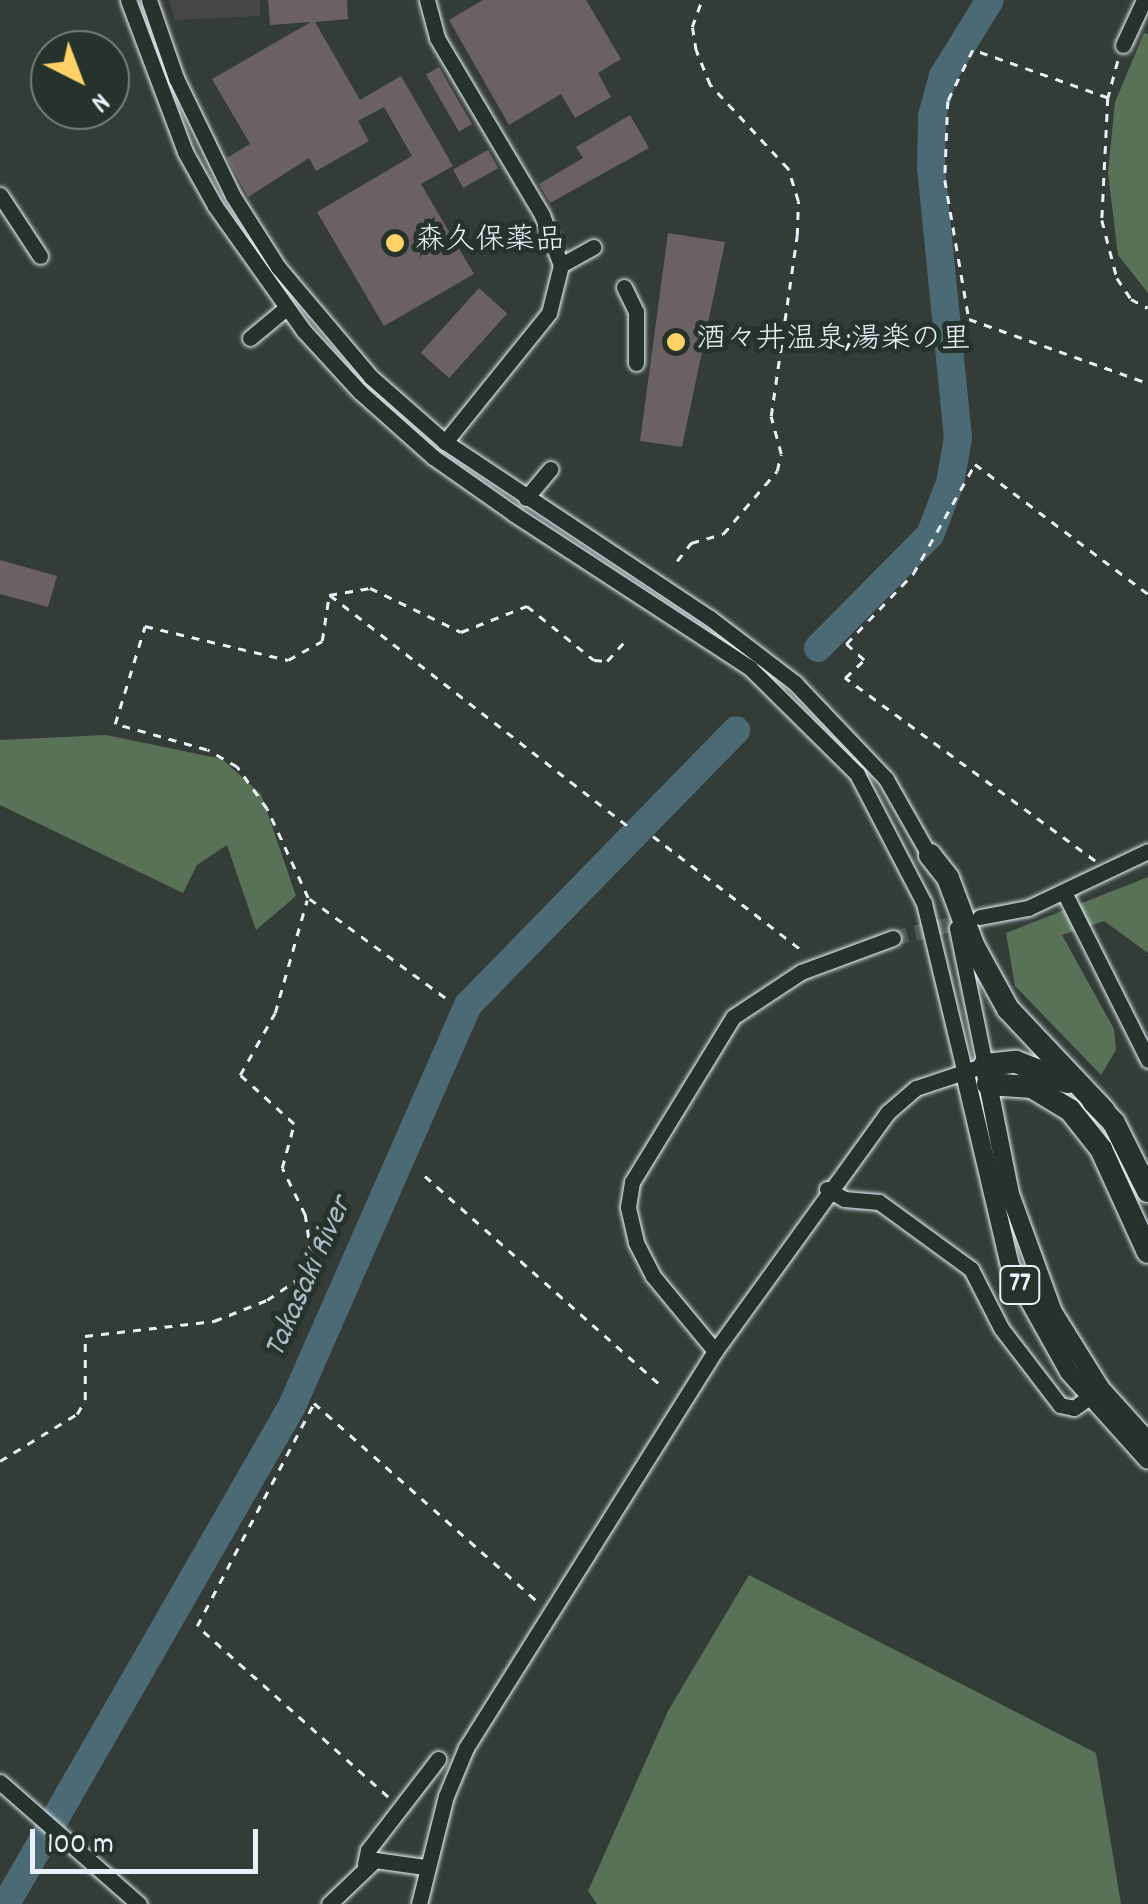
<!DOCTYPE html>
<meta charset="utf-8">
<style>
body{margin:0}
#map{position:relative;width:1148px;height:1904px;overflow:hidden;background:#343c38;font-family:Dekko,"Klee One",sans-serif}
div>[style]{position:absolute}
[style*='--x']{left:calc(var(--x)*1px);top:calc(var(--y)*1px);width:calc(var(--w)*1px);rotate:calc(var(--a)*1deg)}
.built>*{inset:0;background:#444745}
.green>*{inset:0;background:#597257}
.river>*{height:28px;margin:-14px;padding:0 14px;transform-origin:14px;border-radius:14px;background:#4c6a73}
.building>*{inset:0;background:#6b6064;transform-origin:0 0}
.minor-tunnel>*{height:15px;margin-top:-7.5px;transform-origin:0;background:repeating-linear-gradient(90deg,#4f5755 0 15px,transparent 0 23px)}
.path>*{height:2.5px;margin-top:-1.25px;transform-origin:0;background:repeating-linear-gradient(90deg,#e8f1f8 0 8px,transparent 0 16px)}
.roads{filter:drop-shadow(0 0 2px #e8f1f8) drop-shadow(0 0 2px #e8f1f8)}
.minor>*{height:15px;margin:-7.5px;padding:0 7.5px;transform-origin:7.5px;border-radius:7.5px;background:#26332d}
.major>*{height:18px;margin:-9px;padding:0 9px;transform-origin:9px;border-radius:9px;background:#26332d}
.highway>*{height:22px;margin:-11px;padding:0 11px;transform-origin:11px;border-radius:11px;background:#26332d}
.dots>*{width:28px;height:28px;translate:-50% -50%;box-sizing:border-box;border:5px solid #26332d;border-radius:50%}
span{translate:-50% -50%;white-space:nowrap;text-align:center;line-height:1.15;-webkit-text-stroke:10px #26332d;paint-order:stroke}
.shield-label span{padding:2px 8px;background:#26332d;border:2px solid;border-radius:8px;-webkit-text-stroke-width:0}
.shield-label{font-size:28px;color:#e8f1f8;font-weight:700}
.poi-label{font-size:30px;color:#e8f1f8}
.left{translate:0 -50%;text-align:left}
.water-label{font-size:32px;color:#aabbc3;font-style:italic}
.north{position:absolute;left:30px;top:30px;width:100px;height:100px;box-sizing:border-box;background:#26332d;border:2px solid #747f7e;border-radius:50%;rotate:138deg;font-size:28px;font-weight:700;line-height:40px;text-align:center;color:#e8f1f8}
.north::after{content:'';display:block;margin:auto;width:35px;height:45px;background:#ffd166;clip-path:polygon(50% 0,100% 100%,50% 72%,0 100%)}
.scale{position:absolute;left:30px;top:1829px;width:228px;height:45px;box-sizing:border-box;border:5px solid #e8f1f8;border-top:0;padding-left:12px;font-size:30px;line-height:35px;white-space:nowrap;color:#e8f1f8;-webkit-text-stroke:8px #26332d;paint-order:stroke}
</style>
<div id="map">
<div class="built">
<div style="clip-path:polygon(169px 0,260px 0,260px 16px,175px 20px)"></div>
</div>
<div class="green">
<div style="clip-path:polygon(1144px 33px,1148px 34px,1148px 293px,1118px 255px,1108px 173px,1115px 102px)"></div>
<div style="clip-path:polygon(106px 735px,222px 759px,261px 794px,296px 896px,256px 930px,227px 845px,197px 865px,183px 893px,0 805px,0 740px)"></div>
<div style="clip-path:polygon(1148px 877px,1148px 953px,1104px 921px,1062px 935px,1114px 1029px,1116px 1050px,1101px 1075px,1015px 986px,1006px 933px)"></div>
<div style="clip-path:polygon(749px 1575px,1096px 1753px,1121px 1904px,597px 1904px,588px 1891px,668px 1711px)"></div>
</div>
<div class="river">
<div style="--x:818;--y:648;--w:159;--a:-45.3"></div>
<div style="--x:930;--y:535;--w:56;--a:-69"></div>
<div style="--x:950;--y:483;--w:46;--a:-79.9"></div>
<div style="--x:958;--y:438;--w:270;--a:-95.7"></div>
<div style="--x:931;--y:169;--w:53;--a:-88.9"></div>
<div style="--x:932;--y:116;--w:41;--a:-74.6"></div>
<div style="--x:943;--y:76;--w:89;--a:-58.3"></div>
<div style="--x:6;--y:1904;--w:574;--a:-60.13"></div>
<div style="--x:292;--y:1406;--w:438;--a:-66.3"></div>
<div style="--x:468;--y:1005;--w:384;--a:-45.7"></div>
</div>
<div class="building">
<div style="clip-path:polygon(268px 0,347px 0,348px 19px,315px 22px,360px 100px,401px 76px,453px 166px,421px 184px,474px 274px,384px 326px,317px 212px,412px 156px,384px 107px,358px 121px,369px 141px,316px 171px,309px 158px,248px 197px,227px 158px,250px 144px,212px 79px,311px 22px,270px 25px)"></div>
<div style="clip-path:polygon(483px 0,586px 0,621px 59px,598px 73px,611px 97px,575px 118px,561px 94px,509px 125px,449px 20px)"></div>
<div style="left:439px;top:67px;width:66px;height:15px;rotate:60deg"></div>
<div style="clip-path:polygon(630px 115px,649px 148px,550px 203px,539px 184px,583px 158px,576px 147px)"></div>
<div style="left:488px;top:150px;width:21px;height:40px;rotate:61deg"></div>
<div style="clip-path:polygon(668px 233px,725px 242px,682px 447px,640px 441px)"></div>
<div style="left:479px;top:288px;width:38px;height:87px;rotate:42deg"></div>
<div style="clip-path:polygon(0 560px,57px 576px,48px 607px,0 594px)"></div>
</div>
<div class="minor-tunnel">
<div style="--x:893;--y:938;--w:76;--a:-13.7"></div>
</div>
<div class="path">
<div style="--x:1118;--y:61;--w:38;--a:105"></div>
<div style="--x:1108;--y:98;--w:122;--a:92.8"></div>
<div style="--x:1102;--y:220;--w:60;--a:75.5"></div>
<div style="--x:1117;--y:278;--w:25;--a:56"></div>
<div style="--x:1131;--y:299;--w:19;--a:28"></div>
<div style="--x:1108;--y:98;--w:143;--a:-160.4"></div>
<div style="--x:973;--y:50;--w:57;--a:116.1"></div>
<div style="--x:948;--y:101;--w:79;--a:92.2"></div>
<div style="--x:945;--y:180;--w:141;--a:80.2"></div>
<div style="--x:969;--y:319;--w:190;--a:19.7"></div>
<div style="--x:677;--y:561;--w:23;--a:-52"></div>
<div style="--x:691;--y:543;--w:33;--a:-16"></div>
<div style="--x:723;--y:534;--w:83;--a:-49.4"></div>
<div style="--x:777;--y:471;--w:17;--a:-77"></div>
<div style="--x:781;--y:454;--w:39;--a:-105"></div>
<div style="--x:771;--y:416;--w:182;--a:-81.8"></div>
<div style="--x:797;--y:236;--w:35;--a:-88"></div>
<div style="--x:798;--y:201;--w:34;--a:-107"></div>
<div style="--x:788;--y:169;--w:115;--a:-132.9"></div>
<div style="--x:710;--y:85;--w:37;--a:-112"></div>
<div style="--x:696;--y:51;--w:24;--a:-99"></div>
<div style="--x:692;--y:27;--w:29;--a:-70"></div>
<div style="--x:330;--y:595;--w:378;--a:37.8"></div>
<div style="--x:653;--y:836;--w:190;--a:37.5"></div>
<div style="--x:1095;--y:861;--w:310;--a:-143.8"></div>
<div style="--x:845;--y:678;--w:26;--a:-43"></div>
<div style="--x:864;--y:660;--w:24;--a:-138"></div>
<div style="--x:846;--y:644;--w:97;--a:-46.3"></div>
<div style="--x:913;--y:574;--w:126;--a:-60.6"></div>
<div style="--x:975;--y:464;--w:216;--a:36.9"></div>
<div style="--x:445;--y:998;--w:170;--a:-143.9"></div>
<div style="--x:308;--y:898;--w:98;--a:-114.7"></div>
<div style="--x:267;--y:809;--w:52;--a:-125.5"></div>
<div style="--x:237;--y:767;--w:34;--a:-150"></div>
<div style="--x:207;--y:750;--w:96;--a:-164.2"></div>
<div style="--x:115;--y:724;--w:102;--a:-73"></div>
<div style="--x:145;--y:626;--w:147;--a:13.4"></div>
<div style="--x:288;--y:660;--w:39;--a:-29"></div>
<div style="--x:322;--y:641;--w:47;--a:-81.3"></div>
<div style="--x:329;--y:595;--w:42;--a:-9.7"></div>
<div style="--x:370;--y:588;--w:101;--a:25.8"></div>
<div style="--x:461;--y:632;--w:71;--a:-21.5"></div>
<div style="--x:527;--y:606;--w:86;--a:38.9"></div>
<div style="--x:594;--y:660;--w:13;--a:4"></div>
<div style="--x:607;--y:661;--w:31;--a:-48"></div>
<div style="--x:425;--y:1176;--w:319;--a:41.6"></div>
<div style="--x:0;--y:1461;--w:90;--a:-31.4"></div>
<div style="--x:77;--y:1414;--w:16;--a:-60"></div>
<div style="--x:85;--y:1400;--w:64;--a:-90"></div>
<div style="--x:85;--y:1336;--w:130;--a:-6.6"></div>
<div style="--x:214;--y:1321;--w:57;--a:-21.6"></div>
<div style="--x:267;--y:1300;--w:55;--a:-34"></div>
<div style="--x:313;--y:1269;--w:55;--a:-98.4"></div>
<div style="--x:305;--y:1215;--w:52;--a:-116.1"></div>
<div style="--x:282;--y:1168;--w:46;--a:-74.7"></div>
<div style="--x:294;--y:1124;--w:73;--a:-137.8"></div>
<div style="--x:240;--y:1075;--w:71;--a:-60.6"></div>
<div style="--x:275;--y:1013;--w:117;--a:-74.2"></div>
<div style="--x:388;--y:1797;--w:256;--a:-138.2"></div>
<div style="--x:197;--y:1626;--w:252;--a:-62.3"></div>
<div style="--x:314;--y:1403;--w:298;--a:41.6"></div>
</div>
<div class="roads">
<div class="minor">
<div style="--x:128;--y:0;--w:162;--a:69.4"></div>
<div style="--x:185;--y:152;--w:62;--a:60.9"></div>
<div style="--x:215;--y:206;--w:152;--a:54.6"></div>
<div style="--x:303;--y:330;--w:84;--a:47.4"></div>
<div style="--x:360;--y:392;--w:98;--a:41.7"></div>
<div style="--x:433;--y:457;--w:99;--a:35.1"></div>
<div style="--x:514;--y:514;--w:282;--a:33.1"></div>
<div style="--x:750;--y:668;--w:151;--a:44.7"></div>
<div style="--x:857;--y:774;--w:145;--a:62.6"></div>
<div style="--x:924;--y:903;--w:176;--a:76.5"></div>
<div style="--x:149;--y:0;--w:83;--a:70.9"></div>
<div style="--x:176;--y:78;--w:131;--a:64.2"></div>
<div style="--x:233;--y:196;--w:84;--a:57.6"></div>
<div style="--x:278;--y:267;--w:144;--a:49.8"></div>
<div style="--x:371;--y:377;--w:98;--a:41.3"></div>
<div style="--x:445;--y:442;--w:318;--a:33.6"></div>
<div style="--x:710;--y:618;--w:107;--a:37.4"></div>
<div style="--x:795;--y:683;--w:132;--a:46.5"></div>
<div style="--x:886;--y:779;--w:93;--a:60.4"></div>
<div style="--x:427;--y:0;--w:39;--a:75"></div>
<div style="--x:437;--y:38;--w:206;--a:59.3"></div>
<div style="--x:542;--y:215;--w:53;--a:69.2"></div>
<div style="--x:561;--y:265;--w:49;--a:104"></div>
<div style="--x:549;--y:313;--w:166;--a:128.9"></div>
<div style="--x:1123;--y:45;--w:50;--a:-65"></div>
<div style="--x:0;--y:195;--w:73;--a:56.7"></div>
<div style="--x:561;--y:265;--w:37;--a:-29"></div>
<div style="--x:624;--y:287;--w:28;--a:64"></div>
<div style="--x:636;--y:312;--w:51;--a:90"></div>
<div style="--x:250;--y:338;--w:47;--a:-39.8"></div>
<div style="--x:526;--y:498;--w:38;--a:-50"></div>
<div style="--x:1064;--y:892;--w:188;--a:63.4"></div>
<div style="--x:980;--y:917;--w:49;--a:-10.6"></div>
<div style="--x:1028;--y:908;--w:133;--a:-25.4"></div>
<div style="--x:827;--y:1189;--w:20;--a:30"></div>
<div style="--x:844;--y:1199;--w:35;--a:5"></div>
<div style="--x:879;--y:1202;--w:114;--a:36.1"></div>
<div style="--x:971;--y:1269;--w:66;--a:63"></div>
<div style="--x:1001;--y:1328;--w:97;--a:52.5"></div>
<div style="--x:1060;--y:1405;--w:14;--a:12"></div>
<div style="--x:1074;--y:1408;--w:19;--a:-36"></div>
<div style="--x:715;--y:1351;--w:97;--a:-129.6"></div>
<div style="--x:653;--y:1276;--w:38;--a:-117"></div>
<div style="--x:636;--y:1242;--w:36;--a:-103"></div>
<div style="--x:628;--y:1207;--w:25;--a:-81"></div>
<div style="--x:632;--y:1182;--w:193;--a:-58.5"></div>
<div style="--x:733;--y:1017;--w:82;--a:-33.5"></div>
<div style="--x:801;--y:972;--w:98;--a:-20.3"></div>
<div style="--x:0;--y:1782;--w:185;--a:41.3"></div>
<div style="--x:365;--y:1864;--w:14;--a:-78"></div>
<div style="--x:368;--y:1850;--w:115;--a:-52.4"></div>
<div style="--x:329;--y:1904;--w:64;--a:-43.7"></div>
<div style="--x:375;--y:1860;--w:50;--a:8"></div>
<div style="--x:419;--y:1904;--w:111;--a:-76"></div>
<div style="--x:446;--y:1796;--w:52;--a:-67.4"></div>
<div style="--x:466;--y:1748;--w:469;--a:-57.9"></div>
<div style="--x:715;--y:1351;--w:294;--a:-54.1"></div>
<div style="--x:887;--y:1113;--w:38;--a:-41"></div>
<div style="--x:916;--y:1088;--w:73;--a:-18.4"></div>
<div style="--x:985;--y:1065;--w:140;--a:-101.6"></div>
</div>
<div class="major">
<div style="--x:965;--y:1074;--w:197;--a:76.8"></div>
<div style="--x:1010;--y:1266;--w:121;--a:60.9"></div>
<div style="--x:1069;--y:1372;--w:118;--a:48.1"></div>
<div style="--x:986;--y:1074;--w:122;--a:78.7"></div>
<div style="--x:1010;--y:1194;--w:126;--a:70"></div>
<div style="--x:1053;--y:1312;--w:91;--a:58.1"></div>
<div style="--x:1101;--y:1389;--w:70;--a:47.9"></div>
</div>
<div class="highway">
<div style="--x:930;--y:855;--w:29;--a:52"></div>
<div style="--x:948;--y:878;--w:72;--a:69.5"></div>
<div style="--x:973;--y:945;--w:73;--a:61.3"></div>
<div style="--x:1008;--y:1009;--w:140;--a:46.7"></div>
<div style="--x:985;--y:1065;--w:31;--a:-6"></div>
<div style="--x:1016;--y:1062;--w:55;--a:21.4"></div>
<div style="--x:988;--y:1084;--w:44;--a:3.9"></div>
<div style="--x:1032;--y:1087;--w:44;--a:31.2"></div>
<div style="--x:1070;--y:1110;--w:50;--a:51.5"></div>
<div style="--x:1101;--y:1149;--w:113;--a:65.5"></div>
<div style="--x:1093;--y:1101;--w:30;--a:46"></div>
<div style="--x:1114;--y:1123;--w:76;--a:63.4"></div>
</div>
</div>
<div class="dots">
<div style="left:395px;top:243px;background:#ffd166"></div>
<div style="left:676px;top:342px;background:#ffd166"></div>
</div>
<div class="shield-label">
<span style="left:1020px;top:1285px">77</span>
</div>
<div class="poi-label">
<span class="left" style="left:415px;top:243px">森久保薬品</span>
<span class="left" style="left:696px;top:342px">酒々井温泉;湯楽の里</span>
</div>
<div class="water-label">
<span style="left:310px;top:1278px;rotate:-66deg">Takasaki River</span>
</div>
<div class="north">N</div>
<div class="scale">100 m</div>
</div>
